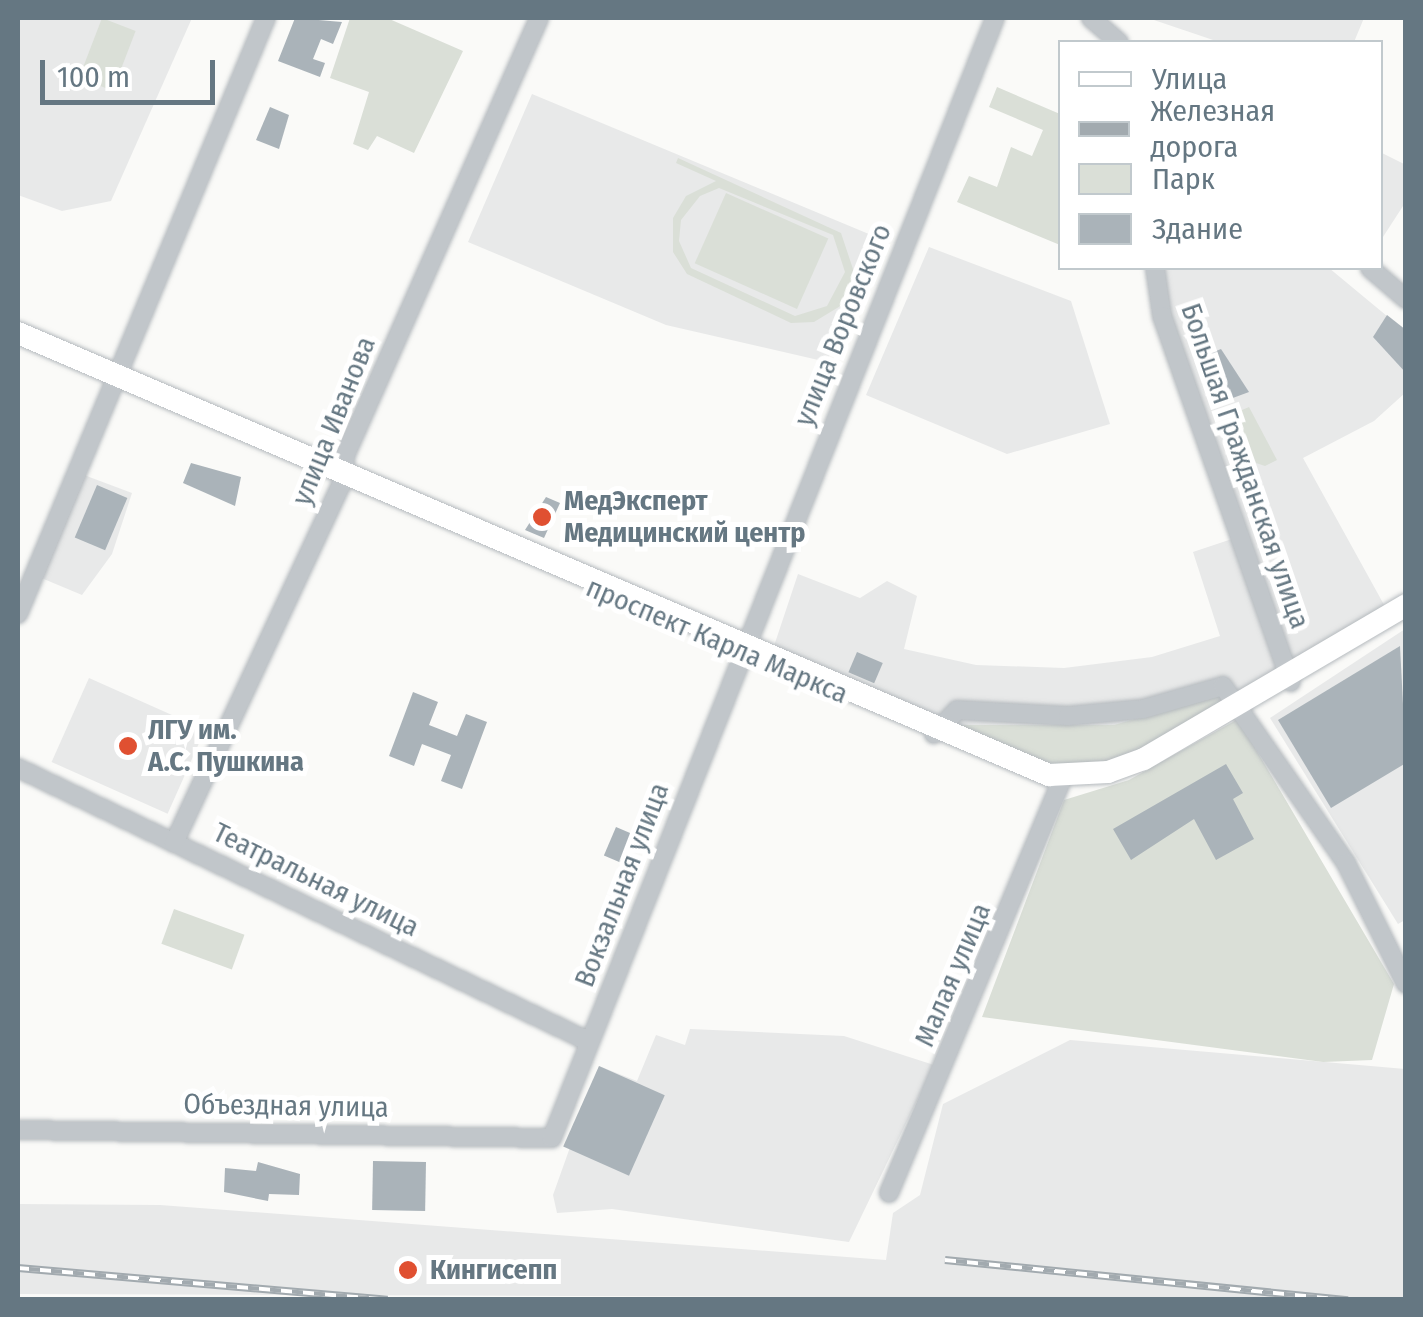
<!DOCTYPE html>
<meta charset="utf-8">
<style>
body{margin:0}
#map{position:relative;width:1423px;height:1317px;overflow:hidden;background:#fafaf8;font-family:"Fira Sans Condensed",sans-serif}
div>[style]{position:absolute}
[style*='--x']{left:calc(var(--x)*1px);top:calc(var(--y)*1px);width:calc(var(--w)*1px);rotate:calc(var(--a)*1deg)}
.built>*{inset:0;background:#e8e9e9;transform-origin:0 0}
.green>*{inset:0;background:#dadfd7;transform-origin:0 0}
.building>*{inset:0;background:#aab3b9;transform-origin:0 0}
.roads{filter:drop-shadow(0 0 2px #b5babe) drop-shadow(0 0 2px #b5babe)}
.minor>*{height:18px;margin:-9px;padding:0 9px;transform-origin:9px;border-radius:9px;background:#c1c6ca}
.major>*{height:22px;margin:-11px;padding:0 11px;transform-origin:11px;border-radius:11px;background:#fff}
.rail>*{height:8px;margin-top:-4px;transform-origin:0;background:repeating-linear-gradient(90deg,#fff 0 11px,#a2aaaf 0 22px);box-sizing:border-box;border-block:2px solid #a2aaaf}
.dots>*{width:28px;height:28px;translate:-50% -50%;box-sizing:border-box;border:5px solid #fff;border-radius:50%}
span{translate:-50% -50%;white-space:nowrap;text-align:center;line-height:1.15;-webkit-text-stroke:10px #fff;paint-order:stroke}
.street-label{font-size:28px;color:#657782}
.poi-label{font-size:28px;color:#657782;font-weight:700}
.left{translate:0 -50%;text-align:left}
.frame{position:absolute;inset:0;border:20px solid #657782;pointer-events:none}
.legend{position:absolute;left:1058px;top:40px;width:325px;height:230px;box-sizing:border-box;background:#fff;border:2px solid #c1c9cd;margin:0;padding:12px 18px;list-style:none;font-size:30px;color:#657782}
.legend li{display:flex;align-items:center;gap:20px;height:50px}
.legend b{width:50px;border:2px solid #c1c9cd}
.scale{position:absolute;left:40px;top:60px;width:175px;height:45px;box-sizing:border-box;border:5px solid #657782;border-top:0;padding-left:12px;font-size:30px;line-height:35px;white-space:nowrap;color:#657782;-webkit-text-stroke:8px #fff;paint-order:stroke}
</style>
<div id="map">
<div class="built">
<div style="clip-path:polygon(18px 18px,192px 18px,111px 201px,62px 211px,18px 195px)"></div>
<div style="clip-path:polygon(1148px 18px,1364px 18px,1354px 42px,1219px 42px)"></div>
<div style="clip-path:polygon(532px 94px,876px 237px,827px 362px,666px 325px,468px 242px)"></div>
<div style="clip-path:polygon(1380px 152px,1406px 165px,1405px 203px,1381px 240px)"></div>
<div style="clip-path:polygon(929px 247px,1071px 301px,1110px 424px,1007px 454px,866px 395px)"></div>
<div style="clip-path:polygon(1161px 268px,1329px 268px,1405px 331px,1405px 393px,1374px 421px,1303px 458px,1388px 612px,1291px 664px,1170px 324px)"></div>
<div style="clip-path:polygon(84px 475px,132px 493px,112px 554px,82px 595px,39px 577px)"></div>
<div style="clip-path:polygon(1232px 539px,1278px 673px,1069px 771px,772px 652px,798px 574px,860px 598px,887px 581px,917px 596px,904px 649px,976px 665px,1064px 668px,1152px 657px,1220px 636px,1193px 552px)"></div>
<div style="clip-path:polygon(1405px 629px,1405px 920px,1398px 924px,1270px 718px)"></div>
<div style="left:89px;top:678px;width:127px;height:92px;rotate:24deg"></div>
<div style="clip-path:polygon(690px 1029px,844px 1036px,934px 1065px,849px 1242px,612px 1209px,557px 1213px,553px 1195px,599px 1066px,637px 1081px,656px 1035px,685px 1045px)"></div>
<div style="clip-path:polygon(1070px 1040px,1405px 1069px,1405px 1299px,18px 1294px,18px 1204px,160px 1205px,886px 1260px,893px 1213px,920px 1195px,943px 1104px)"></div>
</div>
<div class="green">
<div style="left:102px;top:18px;width:36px;height:64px;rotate:21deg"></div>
<div style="clip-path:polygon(350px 18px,387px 18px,463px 51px,414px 153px,377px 136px,368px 150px,353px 144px,369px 92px,330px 78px)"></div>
<div style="clip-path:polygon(997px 87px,1060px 114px,1060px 245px,957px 202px,969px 176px,997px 187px,1011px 147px,1032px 156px,1043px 130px,989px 107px)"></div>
<div style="clip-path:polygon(evenodd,678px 158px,841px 233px,855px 275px,842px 305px,814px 322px,791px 323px,687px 274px,673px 252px,673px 218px,686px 196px,716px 181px,676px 163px,678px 158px,719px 188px,833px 235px,845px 272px,827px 306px,795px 316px,691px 268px,679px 241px,681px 220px,700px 196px,719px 188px)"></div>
<div style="left:726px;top:193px;width:112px;height:77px;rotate:24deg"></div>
<div style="clip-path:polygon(1249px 407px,1277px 460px,1265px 466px,1256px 463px,1235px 413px)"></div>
<div style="clip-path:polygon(1219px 695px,1225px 703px,1144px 759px,1069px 771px,951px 725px,1114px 725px)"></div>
<div style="clip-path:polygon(1238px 719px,1394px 984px,1372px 1060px,1323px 1062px,982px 1017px,1064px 800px,1129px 780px)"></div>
<div style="left:174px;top:909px;width:75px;height:37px;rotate:20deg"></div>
</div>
<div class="building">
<div style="clip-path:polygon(295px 18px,342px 22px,333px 44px,321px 39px,313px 59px,325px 63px,320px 77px,278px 61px)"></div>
<div style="clip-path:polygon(270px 107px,289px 115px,279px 149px,256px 140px)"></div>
<div style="clip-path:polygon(1387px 315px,1406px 330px,1406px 373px,1373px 337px)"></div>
<div style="clip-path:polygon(1221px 349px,1249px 392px,1222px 402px,1199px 358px)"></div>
<div style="clip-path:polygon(191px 463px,241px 477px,235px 506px,183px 483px)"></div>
<div style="left:97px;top:485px;width:33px;height:57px;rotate:23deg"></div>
<div style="clip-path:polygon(546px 497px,560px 503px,544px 538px,525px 530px)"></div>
<div style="clip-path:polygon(1400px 646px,1406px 763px,1331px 808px,1278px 720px)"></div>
<div style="left:857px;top:652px;width:28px;height:22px;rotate:23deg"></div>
<div style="clip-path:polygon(413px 692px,438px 702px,429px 725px,457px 736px,466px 714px,487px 722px,462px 789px,441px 781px,451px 755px,422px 744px,414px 766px,389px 756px)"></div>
<div style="clip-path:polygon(1226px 764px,1243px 793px,1233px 799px,1254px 839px,1216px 860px,1194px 819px,1131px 860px,1113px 829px)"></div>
<div style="left:616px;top:827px;width:23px;height:31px;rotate:23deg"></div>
<div style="left:599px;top:1066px;width:72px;height:88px;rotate:24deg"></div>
<div style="left:373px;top:1161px;width:53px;height:49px;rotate:1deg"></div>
<div style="clip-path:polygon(258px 1162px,300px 1174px,299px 1195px,269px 1194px,268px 1201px,224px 1192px,225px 1168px,256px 1171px)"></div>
</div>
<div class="roads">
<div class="minor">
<div style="--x:1091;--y:18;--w:37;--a:41"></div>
<div style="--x:1155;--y:268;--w:49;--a:81.7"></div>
<div style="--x:1162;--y:316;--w:388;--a:70.6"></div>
<div style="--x:1370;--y:268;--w:48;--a:40.7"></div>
<div style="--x:18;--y:614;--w:646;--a:-67.41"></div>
<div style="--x:934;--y:734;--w:33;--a:-46"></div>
<div style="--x:957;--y:710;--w:111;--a:3.1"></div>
<div style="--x:1068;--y:716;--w:75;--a:-5.3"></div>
<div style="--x:1143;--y:709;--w:83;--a:-16"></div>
<div style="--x:1223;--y:686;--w:216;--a:55.2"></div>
<div style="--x:1346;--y:863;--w:135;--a:63.6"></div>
<div style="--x:18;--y:768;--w:634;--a:25.6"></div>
<div style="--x:174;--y:843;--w:403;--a:-65"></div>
<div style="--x:344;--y:478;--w:22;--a:-87"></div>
<div style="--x:345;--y:456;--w:479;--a:-66.1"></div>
<div style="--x:18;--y:1130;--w:534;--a:0.86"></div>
<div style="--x:552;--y:1138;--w:1204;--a:-68.42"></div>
<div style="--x:889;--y:1193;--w:451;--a:-67.3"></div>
</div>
<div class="major">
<div style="--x:18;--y:333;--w:1122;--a:23.21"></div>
<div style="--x:1049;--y:775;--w:59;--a:-2.9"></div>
<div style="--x:1108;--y:772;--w:38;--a:-20"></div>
<div style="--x:1144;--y:759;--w:304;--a:-30.4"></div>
</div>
</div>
<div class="rail">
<div style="--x:945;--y:1260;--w:405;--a:5.7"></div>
<div style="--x:18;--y:1268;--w:371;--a:4.9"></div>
</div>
<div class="dots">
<div style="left:542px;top:517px;background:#e05031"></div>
<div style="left:128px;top:746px;background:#e05031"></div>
<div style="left:408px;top:1270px;background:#e05031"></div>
</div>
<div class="street-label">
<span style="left:843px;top:325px;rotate:-68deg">улица Воровского</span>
<span style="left:334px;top:421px;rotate:-68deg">улица Иванова</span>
<span style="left:1245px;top:466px;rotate:71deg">Большая Гражданская улица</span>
<span style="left:717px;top:641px;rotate:23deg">проспект Карла Маркса</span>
<span style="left:316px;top:880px;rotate:26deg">Театральная улица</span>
<span style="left:622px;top:885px;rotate:-69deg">Вокзальная улица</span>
<span style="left:953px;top:975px;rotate:-67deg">Малая улица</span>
<span style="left:286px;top:1106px;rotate:1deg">Объездная улица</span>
</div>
<div class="poi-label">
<span class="left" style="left:564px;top:517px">МедЭксперт<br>Медицинский центр</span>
<span class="left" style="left:148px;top:746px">ЛГУ им.<br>А.С. Пушкина</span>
<span class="left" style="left:430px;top:1270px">Кингисепп</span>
</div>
<div class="frame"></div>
<ul class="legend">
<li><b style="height:12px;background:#fff"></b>Улица</li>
<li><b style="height:12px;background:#a2aaaf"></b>Железная дорога</li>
<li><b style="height:28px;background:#dadfd7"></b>Парк</li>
<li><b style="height:28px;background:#aab3b9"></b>Здание</li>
</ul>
<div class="scale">100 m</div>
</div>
